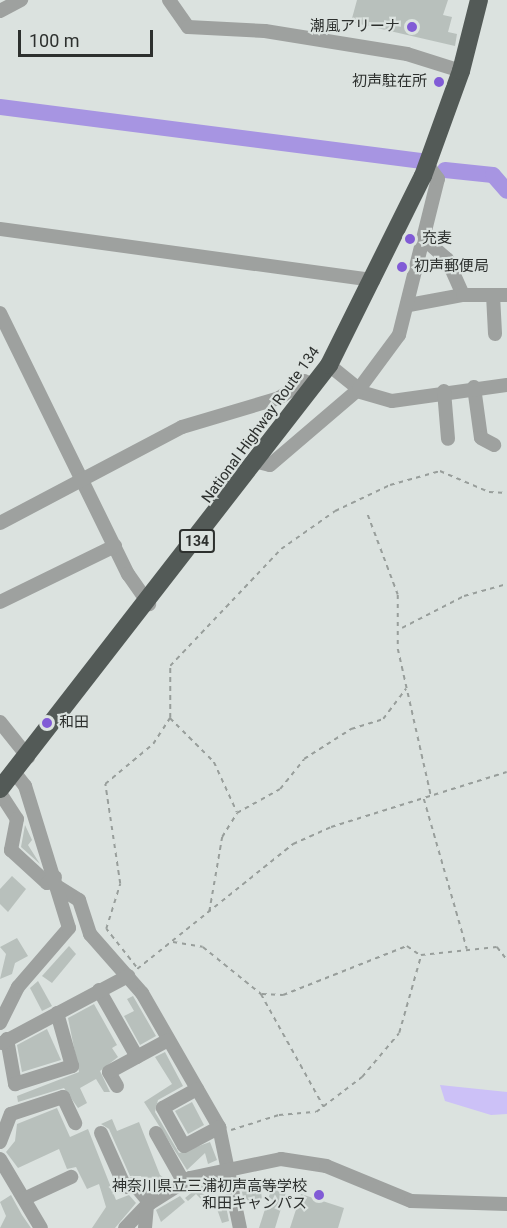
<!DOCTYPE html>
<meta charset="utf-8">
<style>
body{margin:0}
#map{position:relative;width:507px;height:1228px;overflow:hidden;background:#dbe2df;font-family:Roboto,"Noto Sans JP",sans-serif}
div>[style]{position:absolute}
.green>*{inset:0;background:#ccc1f7}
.river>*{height:16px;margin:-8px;padding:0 8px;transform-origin:8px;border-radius:8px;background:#a795e2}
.building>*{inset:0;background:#b8c0bc}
.path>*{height:1.5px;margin-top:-0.75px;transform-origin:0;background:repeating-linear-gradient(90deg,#989e9b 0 4.5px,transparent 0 9px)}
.minor>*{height:14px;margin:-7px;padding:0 7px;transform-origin:7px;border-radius:7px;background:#9ea19f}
.highway>*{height:18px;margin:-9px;padding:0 9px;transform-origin:9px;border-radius:9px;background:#535a57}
.dots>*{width:16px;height:16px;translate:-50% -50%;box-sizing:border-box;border:3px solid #dbe2df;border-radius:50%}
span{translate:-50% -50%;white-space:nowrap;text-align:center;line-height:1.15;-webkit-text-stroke:4.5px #dbe2df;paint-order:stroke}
.shield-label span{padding:2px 4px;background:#dbe2df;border:2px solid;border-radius:4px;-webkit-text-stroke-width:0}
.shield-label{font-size:14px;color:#2d302e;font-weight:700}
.poi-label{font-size:15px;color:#2d302e}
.right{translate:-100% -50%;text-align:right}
.left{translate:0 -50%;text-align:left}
.street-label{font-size:15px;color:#2d302e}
.scale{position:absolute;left:18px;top:30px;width:135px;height:27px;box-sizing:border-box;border:3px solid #2d302e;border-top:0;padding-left:8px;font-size:18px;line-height:21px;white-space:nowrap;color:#2d302e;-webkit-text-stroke:4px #dbe2df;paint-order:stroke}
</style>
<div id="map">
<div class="green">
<div style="clip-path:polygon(440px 1085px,507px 1092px,507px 1114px,491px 1115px,445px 1101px)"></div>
</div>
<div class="river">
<div style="left:0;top:107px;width:424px;rotate:7.3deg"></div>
<div style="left:445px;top:170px;width:48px;rotate:5.9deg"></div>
<div style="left:493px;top:175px;width:21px;rotate:49deg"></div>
</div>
<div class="building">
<div style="clip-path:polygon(357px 0,448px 0,443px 15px,452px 17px,448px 32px,457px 34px,455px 46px,351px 22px)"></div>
<div style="clip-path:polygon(25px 825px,32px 840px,28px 845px,40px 864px,21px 847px)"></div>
<div style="clip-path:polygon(12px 876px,26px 889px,8px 912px,0 904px,0 889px)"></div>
<div style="clip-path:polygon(17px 938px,28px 956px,15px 963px,12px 974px,0 979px,6px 954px,0 947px)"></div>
<div style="clip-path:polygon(69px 946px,76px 954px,52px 983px,42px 976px)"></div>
<div style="clip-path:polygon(38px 981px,52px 1006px,42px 1011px,30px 988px)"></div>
<div style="clip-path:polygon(133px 996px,156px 1036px,140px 1045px,124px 1016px,134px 1011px,127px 999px)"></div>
<div style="clip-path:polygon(94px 1004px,117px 1045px,112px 1048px,118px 1057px,100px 1071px,110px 1092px,104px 1092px,96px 1079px,80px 1088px,87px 1103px,78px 1108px,64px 1088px,18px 1102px,17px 1096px,79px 1072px,68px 1018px)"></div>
<div style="clip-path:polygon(47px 1029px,61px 1060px,22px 1072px,17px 1045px)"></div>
<div style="clip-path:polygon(165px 1052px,183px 1086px,158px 1100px,155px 1112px,179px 1153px,210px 1142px,217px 1160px,208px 1164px,205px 1153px,187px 1170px,144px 1102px,172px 1084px,155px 1057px)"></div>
<div style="clip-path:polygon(192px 1102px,204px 1125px,188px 1134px,175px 1111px)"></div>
<div style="clip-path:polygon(57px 1108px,70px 1137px,88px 1129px,116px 1200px,129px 1195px,136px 1203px,115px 1228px,92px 1228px,106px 1207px,99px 1184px,87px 1189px,76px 1167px,67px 1169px,59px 1149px,18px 1168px,6px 1152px,15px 1141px,17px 1124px)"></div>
<div style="clip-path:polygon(112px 1119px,117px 1131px,139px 1122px,160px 1175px,168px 1181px,152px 1191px,141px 1176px,130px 1176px,109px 1129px,101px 1124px)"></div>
<div style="clip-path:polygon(273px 1184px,287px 1189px,275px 1228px,259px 1228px)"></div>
<div style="clip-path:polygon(201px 1185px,208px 1191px,201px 1199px,196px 1194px,188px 1201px,185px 1198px)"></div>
<div style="clip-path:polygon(260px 1185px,262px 1199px,244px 1202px,241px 1187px)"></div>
<div style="clip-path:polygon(301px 1194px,344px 1208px,338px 1228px,290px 1228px)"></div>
<div style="clip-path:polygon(11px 1195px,22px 1215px,31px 1228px,0 1228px,6px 1216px,0 1202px)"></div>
<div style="clip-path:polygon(212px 1195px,224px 1196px,229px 1221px,222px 1223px)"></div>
<div style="clip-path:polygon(180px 1196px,185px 1202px,161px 1222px,156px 1210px)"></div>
</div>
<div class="path">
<div style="left:368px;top:515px;width:85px;rotate:69.4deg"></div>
<div style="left:398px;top:595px;width:54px;rotate:90deg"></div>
<div style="left:398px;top:649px;width:150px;rotate:77.3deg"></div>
<div style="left:402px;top:628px;width:70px;rotate:-27.3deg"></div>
<div style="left:464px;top:596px;width:45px;rotate:-15.6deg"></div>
<div style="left:170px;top:718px;width:62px;rotate:45deg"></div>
<div style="left:214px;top:762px;width:55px;rotate:65.3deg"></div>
<div style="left:424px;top:799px;width:156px;rotate:74deg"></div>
<div style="left:209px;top:912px;width:76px;rotate:-80.2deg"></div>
<div style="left:222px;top:837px;width:28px;rotate:-58deg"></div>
<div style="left:237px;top:813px;width:49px;rotate:-29.2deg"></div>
<div style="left:280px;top:789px;width:38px;rotate:-51deg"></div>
<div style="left:304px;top:759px;width:56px;rotate:-32.6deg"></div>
<div style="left:351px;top:729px;width:34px;rotate:-17deg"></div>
<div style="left:383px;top:719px;width:38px;rotate:-53deg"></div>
<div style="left:173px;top:942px;width:30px;rotate:9deg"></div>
<div style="left:203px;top:947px;width:75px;rotate:39deg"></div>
<div style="left:261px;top:994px;width:129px;rotate:60.9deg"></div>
<div style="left:136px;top:967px;width:48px;rotate:-128.3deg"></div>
<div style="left:106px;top:929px;width:47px;rotate:-72.7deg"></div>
<div style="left:120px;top:884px;width:101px;rotate:-98.5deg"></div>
<div style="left:105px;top:784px;width:62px;rotate:-39.8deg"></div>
<div style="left:153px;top:744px;width:31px;rotate:-57deg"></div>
<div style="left:170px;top:718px;width:52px;rotate:-90deg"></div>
<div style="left:170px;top:666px;width:161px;rotate:-46.5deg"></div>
<div style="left:281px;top:549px;width:66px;rotate:-35.1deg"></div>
<div style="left:335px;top:511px;width:61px;rotate:-25.3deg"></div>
<div style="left:390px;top:485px;width:52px;rotate:-15.6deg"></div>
<div style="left:440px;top:471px;width:53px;rotate:23.2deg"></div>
<div style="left:489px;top:492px;width:18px;rotate:3deg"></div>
<div style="left:137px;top:969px;width:200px;rotate:-38.7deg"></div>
<div style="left:293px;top:844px;width:42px;rotate:-24.1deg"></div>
<div style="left:331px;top:827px;width:184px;rotate:-17.4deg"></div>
<div style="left:262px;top:994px;width:21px;rotate:3deg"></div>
<div style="left:283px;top:995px;width:133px;rotate:-21.6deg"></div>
<div style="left:407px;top:946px;width:16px;rotate:35deg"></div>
<div style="left:231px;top:1130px;width:50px;rotate:-17.4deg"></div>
<div style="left:279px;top:1115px;width:37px;rotate:-5deg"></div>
<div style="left:316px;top:1112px;width:58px;rotate:-37.3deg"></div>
<div style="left:362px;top:1077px;width:57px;rotate:-49.9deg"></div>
<div style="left:399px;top:1033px;width:81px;rotate:-74.2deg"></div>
<div style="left:421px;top:955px;width:76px;rotate:-6deg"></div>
<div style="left:497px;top:947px;width:16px;rotate:52deg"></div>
</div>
<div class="minor">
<div style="left:169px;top:0;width:33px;rotate:55deg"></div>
<div style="left:188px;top:27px;width:77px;rotate:3deg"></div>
<div style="left:265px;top:31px;width:144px;rotate:9.2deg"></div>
<div style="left:407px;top:54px;width:57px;rotate:17.5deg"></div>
<div style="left:0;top:11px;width:24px;rotate:-28deg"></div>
<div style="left:0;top:229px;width:377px;rotate:7.8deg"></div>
<div style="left:425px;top:240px;width:29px;rotate:41deg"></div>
<div style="left:447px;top:259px;width:39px;rotate:66deg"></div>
<div style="left:493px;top:295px;width:39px;rotate:87deg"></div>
<div style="left:409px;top:305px;width:55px;rotate:-10.5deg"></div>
<div style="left:463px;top:295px;width:44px"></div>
<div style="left:0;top:313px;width:291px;rotate:63.9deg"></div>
<div style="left:128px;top:574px;width:37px;rotate:55deg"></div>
<div style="left:329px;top:365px;width:38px;rotate:39deg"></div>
<div style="left:474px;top:387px;width:51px;rotate:82.2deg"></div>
<div style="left:481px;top:438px;width:15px;rotate:28deg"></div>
<div style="left:357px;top:391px;width:36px;rotate:16deg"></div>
<div style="left:392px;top:401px;width:116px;rotate:-7.9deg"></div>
<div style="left:444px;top:391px;width:48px;rotate:85.2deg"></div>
<div style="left:258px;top:462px;width:12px;rotate:14deg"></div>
<div style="left:270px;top:465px;width:117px;rotate:-40.5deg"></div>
<div style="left:359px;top:389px;width:67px;rotate:-53.5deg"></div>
<div style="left:399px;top:335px;width:161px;rotate:-76deg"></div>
<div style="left:438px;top:179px;width:17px;rotate:-126deg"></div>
<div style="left:0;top:523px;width:206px;rotate:-27.8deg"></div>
<div style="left:182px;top:427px;width:101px;rotate:-16.6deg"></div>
<div style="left:279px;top:398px;width:30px;rotate:-34deg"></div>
<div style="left:304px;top:381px;width:12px;rotate:24deg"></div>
<div style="left:0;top:602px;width:128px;rotate:-26deg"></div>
<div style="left:0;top:722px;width:45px;rotate:51.3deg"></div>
<div style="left:0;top:793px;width:31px;rotate:57deg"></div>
<div style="left:17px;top:819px;width:32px;rotate:101deg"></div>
<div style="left:11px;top:850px;width:49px;rotate:42.5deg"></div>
<div style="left:47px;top:883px;width:10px;rotate:-37deg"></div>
<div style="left:58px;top:887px;width:25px;rotate:32deg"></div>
<div style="left:79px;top:900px;width:36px;rotate:72deg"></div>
<div style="left:90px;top:934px;width:79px;rotate:48.6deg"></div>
<div style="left:142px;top:993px;width:155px;rotate:60.1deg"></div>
<div style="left:219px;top:1127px;width:103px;rotate:78.3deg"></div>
<div style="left:99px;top:990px;width:77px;rotate:60.4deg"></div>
<div style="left:0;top:1023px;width:40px;rotate:-63.4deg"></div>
<div style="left:18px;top:987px;width:78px;rotate:-49.2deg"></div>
<div style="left:69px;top:928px;width:149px;rotate:-107.2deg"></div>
<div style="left:25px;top:786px;width:16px;rotate:-128deg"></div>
<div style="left:7px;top:1039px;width:46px;rotate:79.9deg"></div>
<div style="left:15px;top:1084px;width:60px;rotate:-17.5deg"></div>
<div style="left:72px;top:1066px;width:55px;rotate:-105.8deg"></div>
<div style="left:2px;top:1043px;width:143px;rotate:-28deg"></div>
<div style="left:117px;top:1086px;width:16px;rotate:-120deg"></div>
<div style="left:109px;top:1072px;width:67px;rotate:-28.5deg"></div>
<div style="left:197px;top:1089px;width:39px;rotate:151deg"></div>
<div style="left:163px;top:1108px;width:43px;rotate:61.1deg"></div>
<div style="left:184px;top:1146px;width:40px;rotate:-28deg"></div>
<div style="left:101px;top:1133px;width:59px;rotate:66deg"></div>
<div style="left:125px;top:1187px;width:9px;rotate:-18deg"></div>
<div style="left:134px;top:1184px;width:25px;rotate:50deg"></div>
<div style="left:156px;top:1133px;width:55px;rotate:60.6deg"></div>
<div style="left:0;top:1142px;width:30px;rotate:-69deg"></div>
<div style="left:11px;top:1114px;width:55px;rotate:-18.1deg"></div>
<div style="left:63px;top:1097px;width:29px;rotate:65deg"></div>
<div style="left:0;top:1159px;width:80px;rotate:59.3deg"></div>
<div style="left:26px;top:1198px;width:50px;rotate:-25deg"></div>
<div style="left:125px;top:1228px;width:32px;rotate:-46deg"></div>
<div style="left:147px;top:1205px;width:51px;rotate:-32.1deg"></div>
<div style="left:190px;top:1178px;width:93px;rotate:-11.8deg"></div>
<div style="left:281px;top:1159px;width:46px;rotate:8.8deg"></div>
<div style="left:326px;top:1166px;width:92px;rotate:22.4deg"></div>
<div style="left:411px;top:1201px;width:96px;rotate:1.8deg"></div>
<div style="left:145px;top:1228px;width:23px;rotate:-85deg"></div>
</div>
<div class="highway">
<div style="left:0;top:789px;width:537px;rotate:-52.19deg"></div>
<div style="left:329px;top:365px;width:211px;rotate:-63.6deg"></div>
<div style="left:423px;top:176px;width:112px;rotate:-70.1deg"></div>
<div style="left:461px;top:71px;width:73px;rotate:-75.8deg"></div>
</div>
<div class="dots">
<div style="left:412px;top:27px;background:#815bd6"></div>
<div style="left:439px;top:82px;background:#815bd6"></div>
<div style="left:410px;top:239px;background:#815bd6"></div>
<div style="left:402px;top:267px;background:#815bd6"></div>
<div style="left:47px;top:723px;background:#815bd6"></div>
<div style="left:319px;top:1195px;background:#815bd6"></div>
</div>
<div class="shield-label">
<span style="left:197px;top:541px">134</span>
</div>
<div class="poi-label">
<span class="right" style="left:400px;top:27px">潮風アリーナ</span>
<span class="right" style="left:427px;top:82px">初声駐在所</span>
<span class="left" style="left:422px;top:239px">充麦</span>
<span class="left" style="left:414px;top:267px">初声郵便局</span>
<span class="left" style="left:59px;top:723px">和田</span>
<span class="right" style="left:307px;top:1195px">神奈川県立三浦初声高等学校<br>和田キャンパス</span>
</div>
<div class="street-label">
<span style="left:261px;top:425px;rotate:-54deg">National Highway Route 134</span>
</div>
<div class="scale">100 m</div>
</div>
